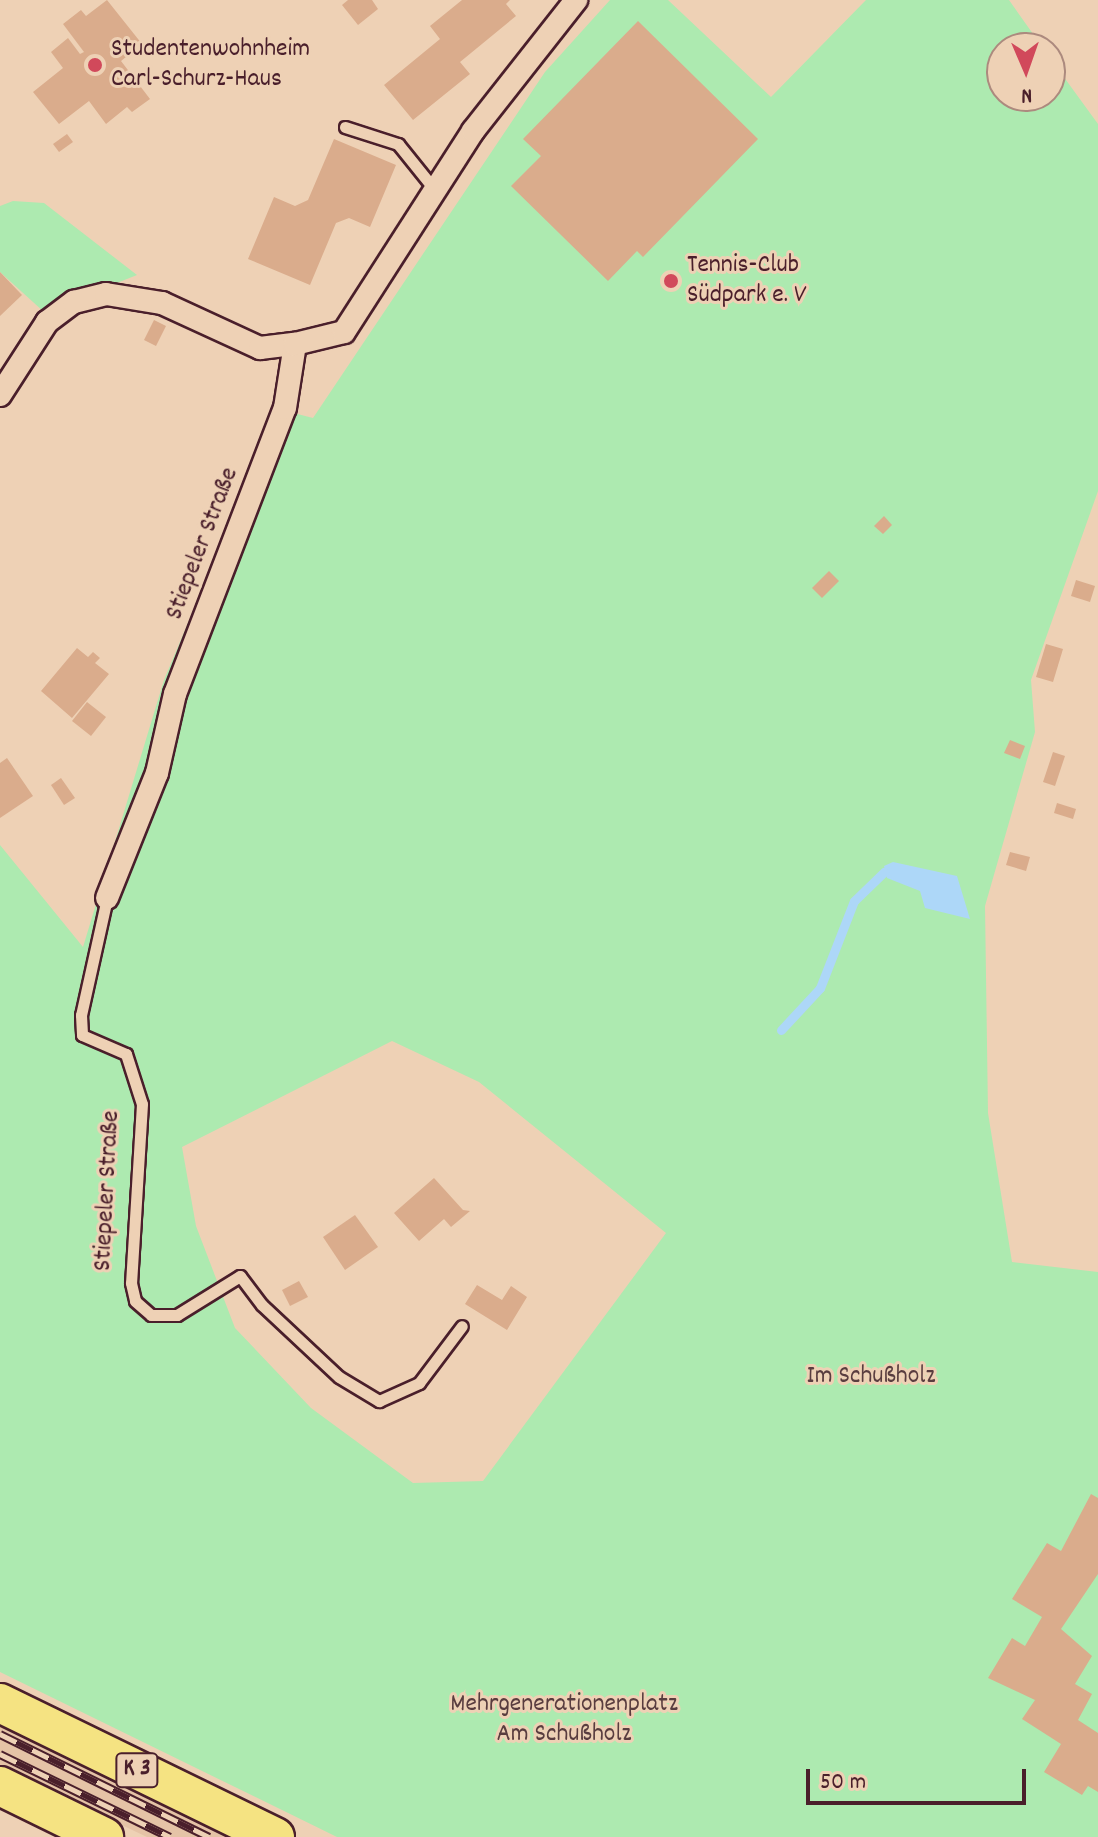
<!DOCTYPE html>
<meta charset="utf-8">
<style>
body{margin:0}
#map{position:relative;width:1098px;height:1837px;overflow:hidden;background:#eed1b5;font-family:Dekko,sans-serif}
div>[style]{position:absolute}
.built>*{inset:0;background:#e5c3a6}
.green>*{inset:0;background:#adeab0}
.water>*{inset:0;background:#add7f8}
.stream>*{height:9px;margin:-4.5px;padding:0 4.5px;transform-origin:4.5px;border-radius:4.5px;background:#add7f8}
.building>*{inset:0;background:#daac8c}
.roads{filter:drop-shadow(2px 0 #4a1f2b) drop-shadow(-2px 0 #4a1f2b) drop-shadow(0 2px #4a1f2b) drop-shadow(0 -2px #4a1f2b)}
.service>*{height:11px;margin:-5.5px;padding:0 5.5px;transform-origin:5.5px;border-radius:5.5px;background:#eed1b5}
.minor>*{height:22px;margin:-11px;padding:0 11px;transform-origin:11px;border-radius:11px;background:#eed1b5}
.trunk>*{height:38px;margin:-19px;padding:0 19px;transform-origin:19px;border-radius:19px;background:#f5e382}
.rail>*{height:9px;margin-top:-4.5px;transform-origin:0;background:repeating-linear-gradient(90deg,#eed1b5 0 18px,#4a1f2b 0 36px);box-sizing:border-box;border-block:2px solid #4a1f2b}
.dots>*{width:22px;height:22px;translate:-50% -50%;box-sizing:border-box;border:4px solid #eed1b5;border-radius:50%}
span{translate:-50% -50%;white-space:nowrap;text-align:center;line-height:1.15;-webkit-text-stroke:6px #eed1b5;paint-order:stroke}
.shield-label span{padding:2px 6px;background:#eed1b5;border:2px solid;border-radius:6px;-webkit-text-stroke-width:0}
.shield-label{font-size:24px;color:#4a1f2b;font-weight:700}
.poi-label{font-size:26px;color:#4a1f2b}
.left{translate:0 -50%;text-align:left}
.street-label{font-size:26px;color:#4a1f2b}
.park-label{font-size:26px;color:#593d3f}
.north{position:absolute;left:986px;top:32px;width:80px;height:80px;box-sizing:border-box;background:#eed1b5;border:2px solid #ac8a7e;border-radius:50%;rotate:178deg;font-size:22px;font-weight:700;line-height:32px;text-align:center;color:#4a1f2b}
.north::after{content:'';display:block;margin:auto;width:28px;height:36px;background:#d1495b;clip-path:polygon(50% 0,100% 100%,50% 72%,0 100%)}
.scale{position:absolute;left:806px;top:1769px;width:220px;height:36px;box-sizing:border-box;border:4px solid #4a1f2b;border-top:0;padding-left:10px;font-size:24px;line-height:28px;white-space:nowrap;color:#4a1f2b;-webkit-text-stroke:6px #eed1b5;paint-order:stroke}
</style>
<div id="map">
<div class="built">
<div style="clip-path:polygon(0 1723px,234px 1837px,147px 1837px,71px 1801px,0 1765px)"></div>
</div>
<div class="green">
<div style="clip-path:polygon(evenodd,610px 0,668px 0,771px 97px,866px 0,1009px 0,1043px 48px,1002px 48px,1002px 96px,1050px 96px,1050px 58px,1098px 124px,1098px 491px,1031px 680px,1035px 732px,985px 906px,988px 1113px,1012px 1262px,1098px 1272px,1098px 1837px,337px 1837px,0 1672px,0 845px,83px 947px,164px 680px,278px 409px,313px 418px,545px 72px,610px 0,392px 1041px,479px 1082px,666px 1233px,483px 1481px,413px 1483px,311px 1408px,235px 1328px,196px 1226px,182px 1147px,392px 1041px)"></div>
<div style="clip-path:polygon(13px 201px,44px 203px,137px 275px,44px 312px,0 272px,0 206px)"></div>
</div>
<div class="water">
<div style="clip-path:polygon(893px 862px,957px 876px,970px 919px,925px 908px,920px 891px,887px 878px,884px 866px)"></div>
</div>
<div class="stream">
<div style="left:781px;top:1030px;width:57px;rotate:-47.1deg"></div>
<div style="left:820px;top:988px;width:93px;rotate:-68.7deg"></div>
<div style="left:854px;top:901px;width:42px;rotate:-44deg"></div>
</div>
<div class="building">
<div style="clip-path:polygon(107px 0,142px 44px,121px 61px,150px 99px,132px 112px,127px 107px,106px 124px,89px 101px,59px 124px,33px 92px,63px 68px,51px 52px,68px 38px,80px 54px,84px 52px,63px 24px,81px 10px,86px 16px)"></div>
<div style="clip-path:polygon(348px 0,372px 0,378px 9px,358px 25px,342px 5px)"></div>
<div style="clip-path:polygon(462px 0,510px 0,506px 4px,516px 16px,460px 62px,470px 74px,413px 120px,384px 85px,440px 39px,430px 26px)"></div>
<div style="clip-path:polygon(638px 21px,758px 139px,643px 257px,637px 251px,608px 281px,511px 186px,541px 156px,523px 139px)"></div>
<div style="clip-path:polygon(67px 134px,73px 142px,59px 152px,53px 144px)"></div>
<div style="clip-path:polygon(334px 139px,396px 165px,370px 227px,349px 218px,336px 223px,310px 285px,248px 259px,274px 197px,295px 206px,308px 200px)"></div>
<div style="clip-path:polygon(0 272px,22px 295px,0 316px)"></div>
<div style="clip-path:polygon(154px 320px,166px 326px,156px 346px,144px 340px)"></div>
<div style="clip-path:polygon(884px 516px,892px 525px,883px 534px,874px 526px)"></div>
<div style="clip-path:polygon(829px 571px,839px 581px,822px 598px,812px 588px)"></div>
<div style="clip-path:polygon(1076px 580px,1095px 586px,1090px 602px,1071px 596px)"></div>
<div style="clip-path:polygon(1046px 644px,1063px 649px,1053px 682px,1036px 677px)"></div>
<div style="clip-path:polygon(77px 648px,88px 657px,93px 652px,100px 658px,95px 663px,109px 674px,72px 718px,41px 691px)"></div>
<div style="clip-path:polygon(87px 702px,106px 717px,91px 736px,72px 721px)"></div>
<div style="clip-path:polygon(1010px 740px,1025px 746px,1020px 759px,1004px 753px)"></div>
<div style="clip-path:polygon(1053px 752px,1065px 756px,1055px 786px,1043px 782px)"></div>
<div style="clip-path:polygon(7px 758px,33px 796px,0 818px,0 763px)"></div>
<div style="clip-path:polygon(61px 778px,75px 798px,64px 805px,51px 785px)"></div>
<div style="clip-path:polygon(1057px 803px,1076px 809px,1073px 819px,1054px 813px)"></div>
<div style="clip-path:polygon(1010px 852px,1030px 857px,1026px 871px,1006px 865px)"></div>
<div style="clip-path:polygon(434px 1178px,463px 1210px,470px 1211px,451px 1227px,444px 1219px,419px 1241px,394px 1213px)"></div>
<div style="clip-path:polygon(355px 1215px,378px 1247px,345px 1270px,323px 1237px)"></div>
<div style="clip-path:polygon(299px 1281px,308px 1297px,290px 1306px,282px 1290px)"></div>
<div style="clip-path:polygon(477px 1285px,502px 1300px,511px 1286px,527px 1297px,507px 1330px,465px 1304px)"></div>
<div style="clip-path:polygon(1091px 1494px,1098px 1498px,1098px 1574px,1061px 1629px,1092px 1656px,1075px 1684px,1092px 1694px,1078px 1720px,1098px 1733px,1098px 1792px,1088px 1786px,1082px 1795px,1044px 1772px,1061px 1744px,1022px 1719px,1035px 1700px,988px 1678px,1012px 1638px,1025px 1646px,1042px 1617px,1012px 1599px,1047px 1543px,1061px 1551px)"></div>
</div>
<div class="roads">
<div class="service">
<div style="left:345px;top:127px;width:56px;rotate:17.8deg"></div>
<div style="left:398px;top:144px;width:59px;rotate:51.2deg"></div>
<div style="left:107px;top:898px;width:120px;rotate:102.5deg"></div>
<div style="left:81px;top:1015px;width:20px;rotate:87deg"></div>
<div style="left:82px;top:1035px;width:48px;rotate:23.4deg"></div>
<div style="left:126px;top:1054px;width:52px;rotate:72.3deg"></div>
<div style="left:142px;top:1104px;width:179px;rotate:93.5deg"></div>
<div style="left:131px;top:1283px;width:18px;rotate:77deg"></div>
<div style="left:135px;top:1301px;width:21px;rotate:41deg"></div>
<div style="left:151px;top:1315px;width:26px"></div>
<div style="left:177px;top:1315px;width:74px;rotate:-31.8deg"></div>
<div style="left:240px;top:1276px;width:36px;rotate:53deg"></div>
<div style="left:262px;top:1305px;width:105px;rotate:43.1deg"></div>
<div style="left:339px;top:1377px;width:47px;rotate:31deg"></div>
<div style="left:379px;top:1401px;width:44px;rotate:-24.2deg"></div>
<div style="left:419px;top:1383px;width:71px;rotate:-53deg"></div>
</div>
<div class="minor">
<div style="left:0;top:395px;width:87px;rotate:-57.2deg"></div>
<div style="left:47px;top:322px;width:34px;rotate:-37deg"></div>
<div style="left:74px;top:302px;width:33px;rotate:-14deg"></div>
<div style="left:106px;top:294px;width:57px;rotate:9.1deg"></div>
<div style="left:162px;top:303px;width:108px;rotate:24.7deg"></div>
<div style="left:260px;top:348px;width:35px;rotate:-7deg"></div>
<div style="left:107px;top:898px;width:135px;rotate:-68.2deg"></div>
<div style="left:157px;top:773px;width:81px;rotate:-77.2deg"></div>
<div style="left:175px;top:694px;width:306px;rotate:-69deg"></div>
<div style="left:285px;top:408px;width:65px;rotate:-81.1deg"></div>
<div style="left:295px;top:344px;width:50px;rotate:-13.8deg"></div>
<div style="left:344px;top:332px;width:239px;rotate:-57.3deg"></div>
<div style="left:473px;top:131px;width:167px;rotate:-51.8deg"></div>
</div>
<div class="trunk">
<div style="left:0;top:1703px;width:306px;rotate:26deg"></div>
<div style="left:0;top:1786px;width:116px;rotate:26.1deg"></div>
</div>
</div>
<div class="rail">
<div style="left:0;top:1734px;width:233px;rotate:26.2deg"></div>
<div style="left:0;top:1754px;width:189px;rotate:26deg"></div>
</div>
<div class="dots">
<div style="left:95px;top:65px;background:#d1495b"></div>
<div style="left:671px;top:281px;background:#d1495b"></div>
</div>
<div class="shield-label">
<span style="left:137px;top:1770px">K 3</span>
</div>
<div class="poi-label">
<span class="left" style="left:111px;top:65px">Studentenwohnheim<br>Carl-Schurz-Haus</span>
<span class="left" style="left:687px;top:281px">Tennis-Club<br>Südpark e. V</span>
</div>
<div class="street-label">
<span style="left:203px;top:544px;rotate:-69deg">Stiepeler Straße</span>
<span style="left:108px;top:1191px;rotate:-87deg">Stiepeler Straße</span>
</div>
<div class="park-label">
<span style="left:871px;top:1377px">Im Schußholz</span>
<span style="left:564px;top:1720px">Mehrgenerationenplatz<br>Am Schußholz</span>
</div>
<div class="north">N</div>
<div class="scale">50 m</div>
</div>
